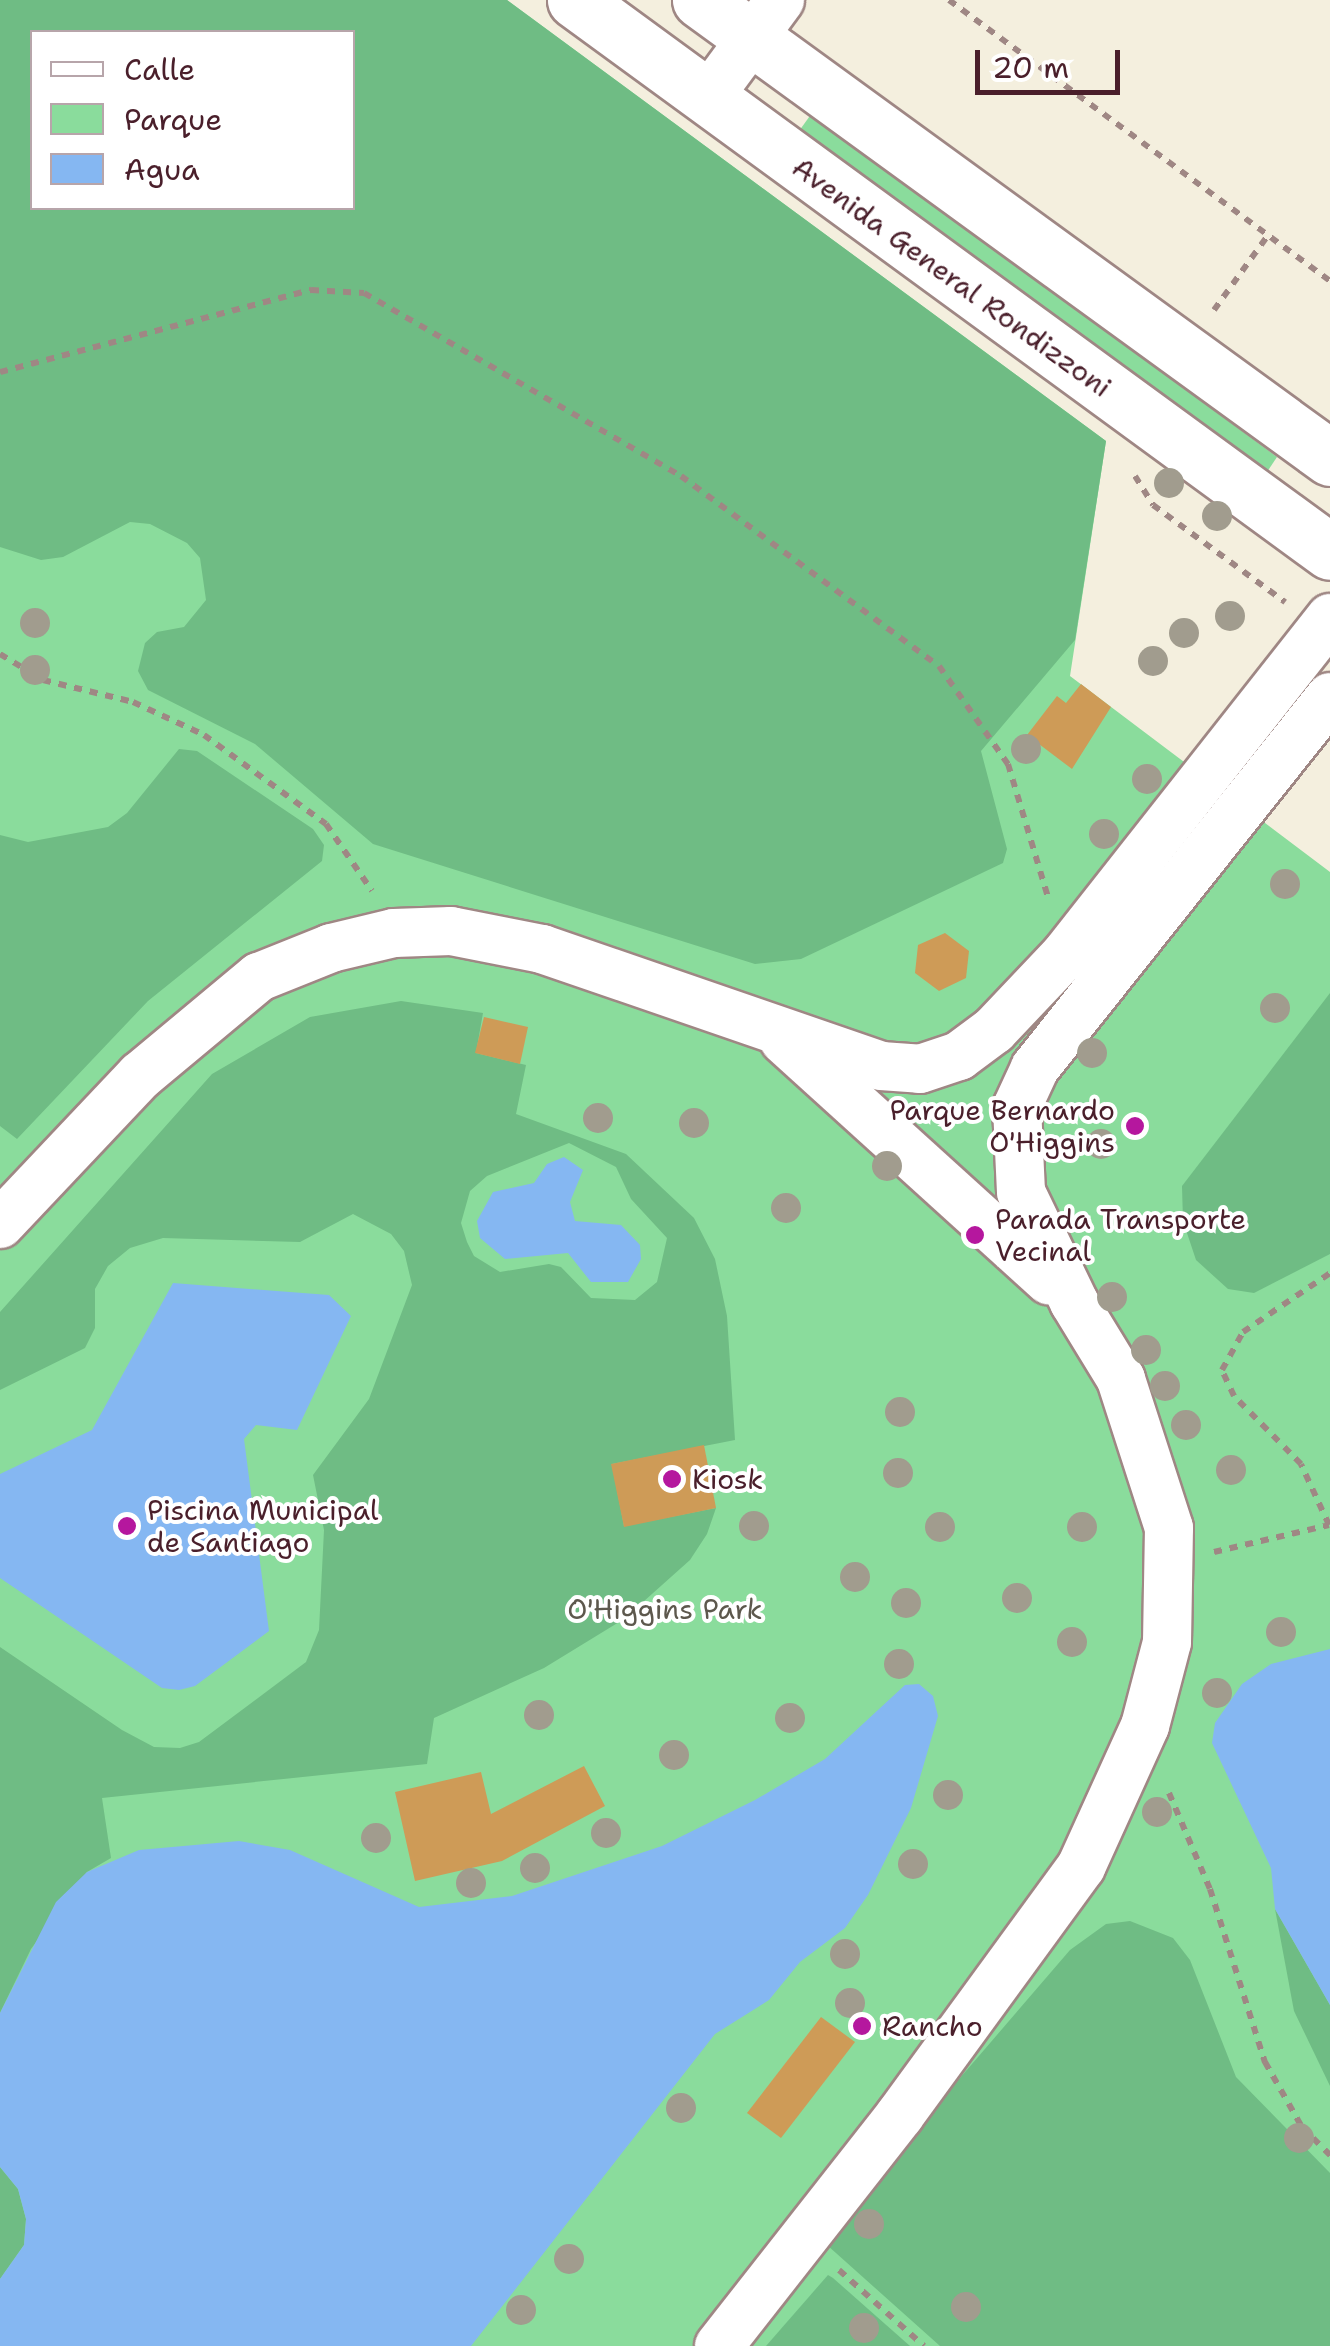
<!DOCTYPE html>
<style>
body{margin:0}
#map{position:relative;width:1330px;height:2346px;overflow:hidden;background:#f4efde;font-family:"Shantell Sans",sans-serif}
div>[style]{position:absolute}
.green>*{inset:0;background:#8adc9c}
.forest>*{inset:0;background:#6fbc84}
.water>*{inset:0;background:#85b7f2}
.building>*{inset:0;background:#ce9b57}
.path>*{height:6px;margin-top:-3px;transform-origin:0;background:repeating-linear-gradient(90deg,#9f8784 0 8px,transparent 0 16px)}
.roads{filter:drop-shadow(2px 0 #9f8784) drop-shadow(-2px 0 #9f8784) drop-shadow(0 2px #9f8784) drop-shadow(0 -2px #9f8784)}
.minor>*{height:48px;margin:-24px;padding:0 24px;transform-origin:24px;border-radius:24px;background:#fff}
.major>*{height:55px;margin:-27.5px;padding:0 27.5px;transform-origin:27.5px;border-radius:27.5px;background:#fff}
.trees>*{width:30px;height:30px;margin:-15px;border-radius:50%;background:#a19c8e}
.dots>*{width:28px;height:28px;translate:-50% -50%;box-sizing:border-box;border:5px solid #fff;border-radius:50%}
span{translate:-50% -50%;white-space:nowrap;text-align:center;line-height:1.15;-webkit-text-stroke:8px #fff;paint-order:stroke}
.street-label{font-size:28px;color:#4a1f2b}
.poi-label{font-size:28px;color:#4a1f2b}
.right{translate:-100% -50%;text-align:right}
.left{translate:0 -50%;text-align:left}
.park-label{font-size:28px;color:#5d584d}
.legend{position:absolute;left:30px;top:30px;width:325px;height:180px;box-sizing:border-box;background:#fff;border:2px solid #b7a5aa;margin:0;padding:12px 18px;list-style:none;font-size:30px;color:#4a1f2b}
.legend li{display:flex;align-items:center;gap:20px;height:50px}
.legend b{width:50px;border:2px solid #b7a5aa}
.scale{position:absolute;left:975px;top:50px;width:145px;height:45px;box-sizing:border-box;border:5px solid #4a1f2b;border-top:0;padding-left:12px;font-size:30px;line-height:35px;white-space:nowrap;color:#4a1f2b;-webkit-text-stroke:8px #fff;paint-order:stroke}
</style>
<div id="map">
<div class="green">
<div style="clip-path:polygon(evenodd,0 0,507px 0,1106px 441px,1070px 676px,1330px 872px,1330px 2346px,0 2346px,0 0,32px 32px,352px 32px,352px 208px,32px 208px,32px 32px)"></div>
<div style="clip-path:polygon(812px 113px,1277px 457px,1261px 481px,794px 138px)"></div>
</div>
<div class="forest">
<div style="clip-path:polygon(evenodd,0 0,507px 0,1106px 441px,1075px 640px,981px 751px,1007px 849px,1003px 863px,801px 959px,755px 964px,373px 844px,255px 744px,148px 690px,138px 671px,145px 643px,157px 632px,184px 627px,206px 600px,200px 558px,187px 543px,150px 524px,130px 522px,63px 557px,41px 560px,0 547px,0 0,32px 32px,352px 32px,352px 208px,32px 208px,32px 32px)"></div>
<div style="clip-path:polygon(179px 749px,197px 751px,313px 829px,324px 845px,322px 861px,148px 1001px,17px 1139px,0 1126px,0 835px,28px 842px,108px 827px,127px 813px)"></div>
<div style="clip-path:polygon(1330px 993px,1330px 1254px,1254px 1293px,1228px 1289px,1196px 1260px,1183px 1221px,1182px 1186px)"></div>
<div style="clip-path:polygon(evenodd,401px 1001px,483px 1013px,476px 1053px,526px 1065px,516px 1114px,626px 1154px,694px 1218px,715px 1259px,727px 1316px,735px 1440px,612px 1464px,624px 1526px,716px 1508px,707px 1534px,690px 1560px,624px 1619px,544px 1668px,434px 1718px,427px 1764px,102px 1798px,111px 1858px,87px 1872px,31px 1949px,0 2013px,0 1647px,122px 1730px,154px 1747px,180px 1748px,199px 1742px,306px 1662px,319px 1630px,324px 1530px,313px 1475px,369px 1399px,412px 1285px,404px 1251px,391px 1234px,353px 1214px,300px 1242px,163px 1238px,130px 1248px,108px 1266px,95px 1289px,95px 1328px,85px 1348px,0 1390px,0 1312px,212px 1074px,310px 1017px,401px 1001px,569px 1143px,616px 1167px,631px 1199px,667px 1238px,657px 1282px,635px 1300px,591px 1298px,561px 1267px,549px 1264px,500px 1272px,474px 1256px,467px 1242px,461px 1223px,470px 1191px,487px 1176px,569px 1143px)"></div>
<div style="clip-path:polygon(1275px 1909px,1330px 2005px,1330px 2086px,1294px 2011px)"></div>
<div style="clip-path:polygon(1130px 1921px,1173px 1938px,1190px 1960px,1236px 2077px,1330px 2173px,1330px 2346px,940px 2346px,827px 2245px,825px 2235px,1070px 1950px,1106px 1924px)"></div>
<div style="clip-path:polygon(0 2167px,18px 2189px,26px 2219px,24px 2245px,0 2279px)"></div>
<div style="clip-path:polygon(828px 2275px,833px 2278px,910px 2346px,766px 2346px)"></div>
</div>
<div class="water">
<div style="clip-path:polygon(564px 1157px,583px 1170px,570px 1202px,575px 1221px,621px 1225px,640px 1245px,641px 1259px,628px 1282px,591px 1282px,568px 1253px,505px 1259px,480px 1238px,477px 1221px,493px 1192px,534px 1183px,547px 1164px)"></div>
<div style="clip-path:polygon(173px 1283px,329px 1295px,351px 1316px,297px 1430px,256px 1425px,244px 1439px,269px 1631px,195px 1686px,179px 1690px,162px 1688px,0 1578px,0 1474px,92px 1430px)"></div>
<div style="clip-path:polygon(1330px 1649px,1330px 2005px,1275px 1909px,1271px 1868px,1212px 1743px,1215px 1723px,1242px 1684px,1271px 1664px)"></div>
<div style="clip-path:polygon(919px 1684px,933px 1696px,938px 1716px,911px 1808px,868px 1895px,845px 1928px,800px 1962px,769px 2000px,715px 2034px,471px 2346px,0 2346px,0 2279px,24px 2245px,26px 2219px,18px 2189px,0 2167px,0 2013px,56px 1902px,87px 1872px,139px 1850px,239px 1841px,290px 1850px,419px 1907px,512px 1896px,662px 1846px,755px 1800px,825px 1759px,905px 1685px)"></div>
</div>
<div class="building">
<div style="clip-path:polygon(1081px 684px,1111px 707px,1072px 769px,1027px 735px,1057px 696px,1066px 703px)"></div>
<div style="clip-path:polygon(945px 933px,969px 951px,966px 978px,939px 991px,915px 973px,918px 945px)"></div>
<div style="clip-path:polygon(484px 1017px,528px 1027px,520px 1064px,475px 1053px)"></div>
<div style="clip-path:polygon(704px 1445px,716px 1508px,624px 1527px,611px 1464px)"></div>
<div style="clip-path:polygon(584px 1766px,605px 1806px,502px 1861px,415px 1881px,395px 1792px,481px 1772px,491px 1814px)"></div>
<div style="clip-path:polygon(821px 2017px,855px 2042px,781px 2138px,747px 2113px)"></div>
</div>
<div class="path">
<div style="left:949px;top:0;width:473px;rotate:36.4deg"></div>
<div style="left:1214px;top:310px;width:92px;rotate:-54.2deg"></div>
<div style="left:0;top:372px;width:322px;rotate:-14.8deg"></div>
<div style="left:311px;top:290px;width:53px;rotate:3.2deg"></div>
<div style="left:364px;top:293px;width:366px;rotate:30deg"></div>
<div style="left:681px;top:476px;width:320px;rotate:36.4deg"></div>
<div style="left:939px;top:666px;width:120px;rotate:54.9deg"></div>
<div style="left:1008px;top:764px;width:143px;rotate:73.3deg"></div>
<div style="left:1135px;top:476px;width:34px;rotate:58deg"></div>
<div style="left:1153px;top:505px;width:164px;rotate:36.3deg"></div>
<div style="left:0;top:654px;width:50px;rotate:31.2deg"></div>
<div style="left:43px;top:680px;width:93px;rotate:13.7deg"></div>
<div style="left:133px;top:702px;width:78px;rotate:24.9deg"></div>
<div style="left:204px;top:735px;width:151px;rotate:36.1deg"></div>
<div style="left:326px;top:824px;width:81px;rotate:55.5deg"></div>
<div style="left:1329px;top:1525px;width:67px;rotate:-114.7deg"></div>
<div style="left:1301px;top:1464px;width:95px;rotate:-134.6deg"></div>
<div style="left:1234px;top:1396px;width:29px;rotate:-115deg"></div>
<div style="left:1222px;top:1370px;width:43px;rotate:-61.1deg"></div>
<div style="left:1243px;top:1332px;width:105px;rotate:-34.1deg"></div>
<div style="left:1214px;top:1552px;width:118px;rotate:-13.2deg"></div>
<div style="left:1169px;top:1793px;width:104px;rotate:66.9deg"></div>
<div style="left:1210px;top:1889px;width:182px;rotate:72.4deg"></div>
<div style="left:1265px;top:2062px;width:75px;rotate:60.4deg"></div>
<div style="left:1302px;top:2127px;width:40px;rotate:45deg"></div>
<div style="left:839px;top:2270px;width:114px;rotate:41.8deg"></div>
</div>
<div class="roads">
<div class="minor">
<div style="left:707px;top:99px;width:123px;rotate:-53.6deg"></div>
<div style="left:784px;top:1040px;width:358px;rotate:42.2deg"></div>
<div style="left:0;top:1224px;width:204px;rotate:-46.6deg"></div>
<div style="left:140px;top:1076px;width:155px;rotate:-39.8deg"></div>
<div style="left:259px;top:977px;width:78px;rotate:-21.9deg"></div>
<div style="left:331px;top:948px;width:65px;rotate:-13.4deg"></div>
<div style="left:394px;top:933px;width:57px;rotate:-2deg"></div>
<div style="left:451px;top:931px;width:93px;rotate:11.2deg"></div>
<div style="left:542px;top:949px;width:359px;rotate:19deg"></div>
<div style="left:881px;top:1066px;width:39px;rotate:4deg"></div>
<div style="left:920px;top:1069px;width:41px;rotate:-18.4deg"></div>
<div style="left:959px;top:1056px;width:44px;rotate:-36.6deg"></div>
<div style="left:994px;top:1030px;width:103px;rotate:-46.6deg"></div>
<div style="left:1065px;top:955px;width:429px;rotate:-51.8deg"></div>
<div style="left:719px;top:2346px;width:293px;rotate:-51.9deg"></div>
<div style="left:900px;top:2115px;width:307px;rotate:-53.9deg"></div>
<div style="left:1081px;top:1867px;width:155px;rotate:-65.6deg"></div>
<div style="left:1145px;top:1726px;width:87px;rotate:-75.3deg"></div>
<div style="left:1167px;top:1642px;width:114px;rotate:-89deg"></div>
<div style="left:1169px;top:1528px;width:157px;rotate:-107.9deg"></div>
<div style="left:1121px;top:1379px;width:90px;rotate:-121.4deg"></div>
<div style="left:1074px;top:1302px;width:122px;rotate:-115.7deg"></div>
<div style="left:1021px;top:1192px;width:85px;rotate:-92.7deg"></div>
<div style="left:1017px;top:1107px;width:43px;rotate:-65.2deg"></div>
<div style="left:1035px;top:1068px;width:474px;rotate:-51.5deg"></div>
</div>
<div class="major">
<div style="left:575px;top:0;width:935px;rotate:36.17deg"></div>
<div style="left:700px;top:0;width:779px;rotate:36.02deg"></div>
</div>
</div>
<div class="trees">
<div style="left:1169px;top:483px"></div>
<div style="left:1217px;top:516px"></div>
<div style="left:1230px;top:616px"></div>
<div style="left:35px;top:623px"></div>
<div style="left:1184px;top:633px"></div>
<div style="left:1153px;top:661px"></div>
<div style="left:35px;top:670px"></div>
<div style="left:1026px;top:749px"></div>
<div style="left:1147px;top:779px"></div>
<div style="left:1104px;top:834px"></div>
<div style="left:1285px;top:884px"></div>
<div style="left:1275px;top:1008px"></div>
<div style="left:1092px;top:1053px"></div>
<div style="left:598px;top:1118px"></div>
<div style="left:694px;top:1123px"></div>
<div style="left:1101px;top:1144px"></div>
<div style="left:887px;top:1166px"></div>
<div style="left:786px;top:1208px"></div>
<div style="left:1112px;top:1297px"></div>
<div style="left:1146px;top:1350px"></div>
<div style="left:1165px;top:1386px"></div>
<div style="left:900px;top:1412px"></div>
<div style="left:1186px;top:1425px"></div>
<div style="left:1231px;top:1470px"></div>
<div style="left:898px;top:1473px"></div>
<div style="left:754px;top:1526px"></div>
<div style="left:940px;top:1527px"></div>
<div style="left:1082px;top:1527px"></div>
<div style="left:855px;top:1577px"></div>
<div style="left:1017px;top:1598px"></div>
<div style="left:906px;top:1603px"></div>
<div style="left:1281px;top:1632px"></div>
<div style="left:1072px;top:1642px"></div>
<div style="left:899px;top:1664px"></div>
<div style="left:1217px;top:1693px"></div>
<div style="left:539px;top:1715px"></div>
<div style="left:790px;top:1718px"></div>
<div style="left:674px;top:1755px"></div>
<div style="left:948px;top:1795px"></div>
<div style="left:1157px;top:1812px"></div>
<div style="left:606px;top:1833px"></div>
<div style="left:376px;top:1838px"></div>
<div style="left:913px;top:1864px"></div>
<div style="left:535px;top:1868px"></div>
<div style="left:471px;top:1883px"></div>
<div style="left:845px;top:1954px"></div>
<div style="left:850px;top:2003px"></div>
<div style="left:681px;top:2108px"></div>
<div style="left:1299px;top:2138px"></div>
<div style="left:869px;top:2224px"></div>
<div style="left:569px;top:2259px"></div>
<div style="left:966px;top:2307px"></div>
<div style="left:521px;top:2310px"></div>
<div style="left:864px;top:2328px"></div>
</div>
<div class="dots">
<div style="left:1135px;top:1126px;background:#b5179e"></div>
<div style="left:975px;top:1235px;background:#b5179e"></div>
<div style="left:672px;top:1479px;background:#b5179e"></div>
<div style="left:127px;top:1526px;background:#b5179e"></div>
<div style="left:862px;top:2026px;background:#b5179e"></div>
</div>
<div class="street-label">
<span style="left:952px;top:277px;rotate:36deg">Avenida General Rondizzoni</span>
</div>
<div class="poi-label">
<span class="right" style="left:1115px;top:1126px">Parque Bernardo<br>O'Higgins</span>
<span class="left" style="left:995px;top:1235px">Parada Transporte<br>Vecinal</span>
<span class="left" style="left:692px;top:1479px">Kiosk</span>
<span class="left" style="left:147px;top:1526px">Piscina Municipal<br>de Santiago</span>
<span class="left" style="left:882px;top:2026px">Rancho</span>
</div>
<div class="park-label">
<span style="left:665px;top:1609px">O'Higgins Park</span>
</div>
<ul class="legend">
<li><b style="height:12px;background:#fff"></b>Calle</li>
<li><b style="height:28px;background:#8adc9c"></b>Parque</li>
<li><b style="height:28px;background:#85b7f2"></b>Agua</li>
</ul>
<div class="scale">20 m</div>
</div>
